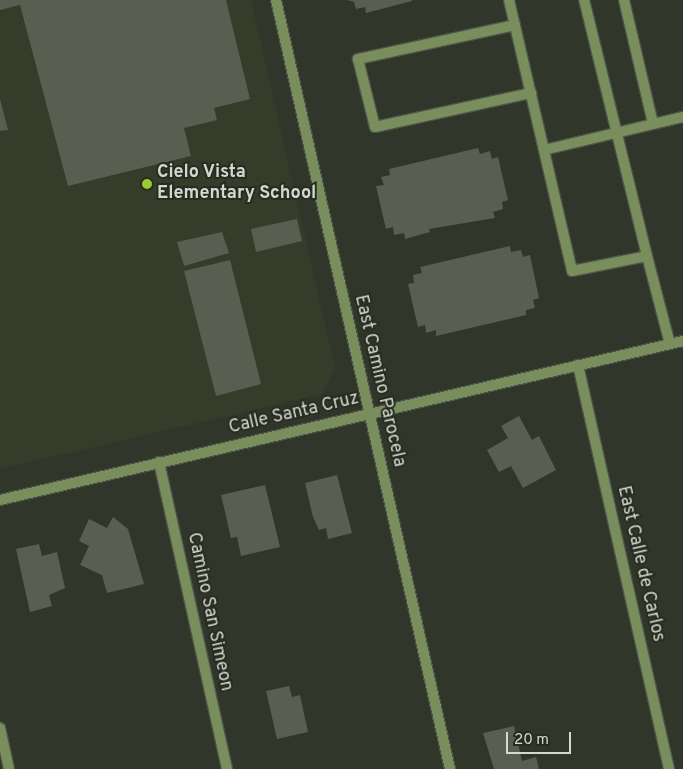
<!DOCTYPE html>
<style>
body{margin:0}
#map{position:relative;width:683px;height:769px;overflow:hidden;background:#31362a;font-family:Overpass,sans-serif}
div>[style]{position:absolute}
.built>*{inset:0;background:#353d2a}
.building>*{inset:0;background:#585e50}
.roads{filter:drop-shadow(1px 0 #4e5348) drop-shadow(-1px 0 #4e5348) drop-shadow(0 1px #4e5348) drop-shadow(0 -1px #4e5348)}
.service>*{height:10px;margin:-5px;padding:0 5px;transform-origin:5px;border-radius:5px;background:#7a8d5d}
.minor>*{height:10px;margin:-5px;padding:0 5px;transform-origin:5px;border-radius:5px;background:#7a8d5d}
.dots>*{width:14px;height:14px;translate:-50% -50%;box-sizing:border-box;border:2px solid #272c20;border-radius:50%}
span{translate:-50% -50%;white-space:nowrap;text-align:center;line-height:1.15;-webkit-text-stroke:4px #272c20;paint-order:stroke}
.poi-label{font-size:18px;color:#d4d8d0;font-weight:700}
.left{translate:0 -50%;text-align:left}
.street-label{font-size:18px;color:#d4d8d0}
.scale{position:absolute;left:506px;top:732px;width:65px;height:22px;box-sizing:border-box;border:2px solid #d4d8d0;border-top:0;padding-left:6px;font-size:15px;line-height:18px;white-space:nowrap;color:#d4d8d0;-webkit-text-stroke:4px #272c20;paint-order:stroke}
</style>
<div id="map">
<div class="built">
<div style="clip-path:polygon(0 0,251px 0,335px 368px,322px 394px,0 469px)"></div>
</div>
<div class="building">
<div style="clip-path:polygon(0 0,226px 0,250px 99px,214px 108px,217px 120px,184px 128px,191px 156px,68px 186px,20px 5px,0 10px)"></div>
<div style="clip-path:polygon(347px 0,412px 0,412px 1px,366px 13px,365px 7px,356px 9px,354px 2px)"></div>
<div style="clip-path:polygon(0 99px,8px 130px,0 131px)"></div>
<div style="clip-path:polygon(478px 148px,480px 154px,490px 151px,492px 159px,498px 157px,508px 200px,502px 202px,503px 209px,493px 212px,495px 218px,429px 229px,430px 232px,405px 239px,404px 233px,394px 235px,393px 227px,386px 229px,376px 186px,384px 185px,381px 177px,390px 175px,389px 169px)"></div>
<div style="clip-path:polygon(297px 219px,302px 241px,256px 252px,251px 229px)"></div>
<div style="clip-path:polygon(222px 232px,229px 253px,184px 266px,177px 242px)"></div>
<div style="clip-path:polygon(510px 246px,511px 252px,521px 250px,523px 257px,530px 255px,539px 298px,533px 300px,535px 308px,526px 310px,526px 315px,436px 336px,436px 330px,426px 333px,425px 325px,418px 327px,408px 284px,414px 283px,413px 275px,422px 273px,420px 267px)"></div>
<div style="clip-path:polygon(230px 260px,261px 384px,216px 396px,184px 271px)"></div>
<div style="clip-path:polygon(519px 416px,532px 440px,539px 436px,556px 470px,523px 488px,511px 466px,499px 472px,487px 450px,508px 438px,501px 426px)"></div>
<div style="clip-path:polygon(337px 475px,352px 533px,328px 539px,326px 528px,319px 530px,313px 517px,305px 483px)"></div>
<div style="clip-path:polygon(265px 485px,280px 547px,241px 556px,237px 537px,231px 538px,221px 495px)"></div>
<div style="clip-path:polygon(113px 517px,128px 529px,144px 584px,107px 593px,102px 575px,80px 565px,89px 546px,79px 541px,89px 519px,107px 528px)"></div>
<div style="clip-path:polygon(39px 544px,42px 556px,57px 552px,65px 588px,49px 595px,52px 606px,30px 612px,16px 549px)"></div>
<div style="clip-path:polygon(289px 686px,292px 697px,300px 695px,308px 732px,277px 739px,266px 691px)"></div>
<div style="clip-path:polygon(514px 726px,522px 761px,536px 757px,539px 769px,494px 769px,483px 733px)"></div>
</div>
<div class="roads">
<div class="service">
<div style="left:509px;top:0;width:278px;rotate:76.9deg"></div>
<div style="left:572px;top:271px;width:76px;rotate:-11.3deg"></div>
<div style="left:647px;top:256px;width:264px;rotate:-103.8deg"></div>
<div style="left:624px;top:0;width:127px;rotate:76.8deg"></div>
<div style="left:515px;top:25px;width:161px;rotate:167.8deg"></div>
<div style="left:358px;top:59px;width:70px;rotate:76deg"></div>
<div style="left:375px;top:127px;width:160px;rotate:-12.3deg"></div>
<div style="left:544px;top:150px;width:143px;rotate:-13.4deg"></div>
<div style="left:647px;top:256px;width:91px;rotate:75.4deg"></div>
</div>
<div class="minor">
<div style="left:276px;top:0;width:788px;rotate:77.25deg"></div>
<div style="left:578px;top:365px;width:414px;rotate:77.3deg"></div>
<div style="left:159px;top:462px;width:314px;rotate:77.5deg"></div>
<div style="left:0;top:500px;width:701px;rotate:-13.1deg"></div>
<div style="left:0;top:728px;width:42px;rotate:77.6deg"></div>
</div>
</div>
<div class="dots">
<div style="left:147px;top:184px;background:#9bcb33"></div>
</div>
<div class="poi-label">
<span class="left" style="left:157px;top:184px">Cielo Vista<br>Elementary School</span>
</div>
<div class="street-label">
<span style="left:379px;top:381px;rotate:77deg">East Camino Parocela</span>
<span style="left:294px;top:414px;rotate:-13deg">Calle Santa Cruz</span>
<span style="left:640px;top:564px;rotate:77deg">East Calle de Carlos</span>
<span style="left:209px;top:612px;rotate:78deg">Camino San Simeon</span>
</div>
<div class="scale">20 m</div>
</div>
